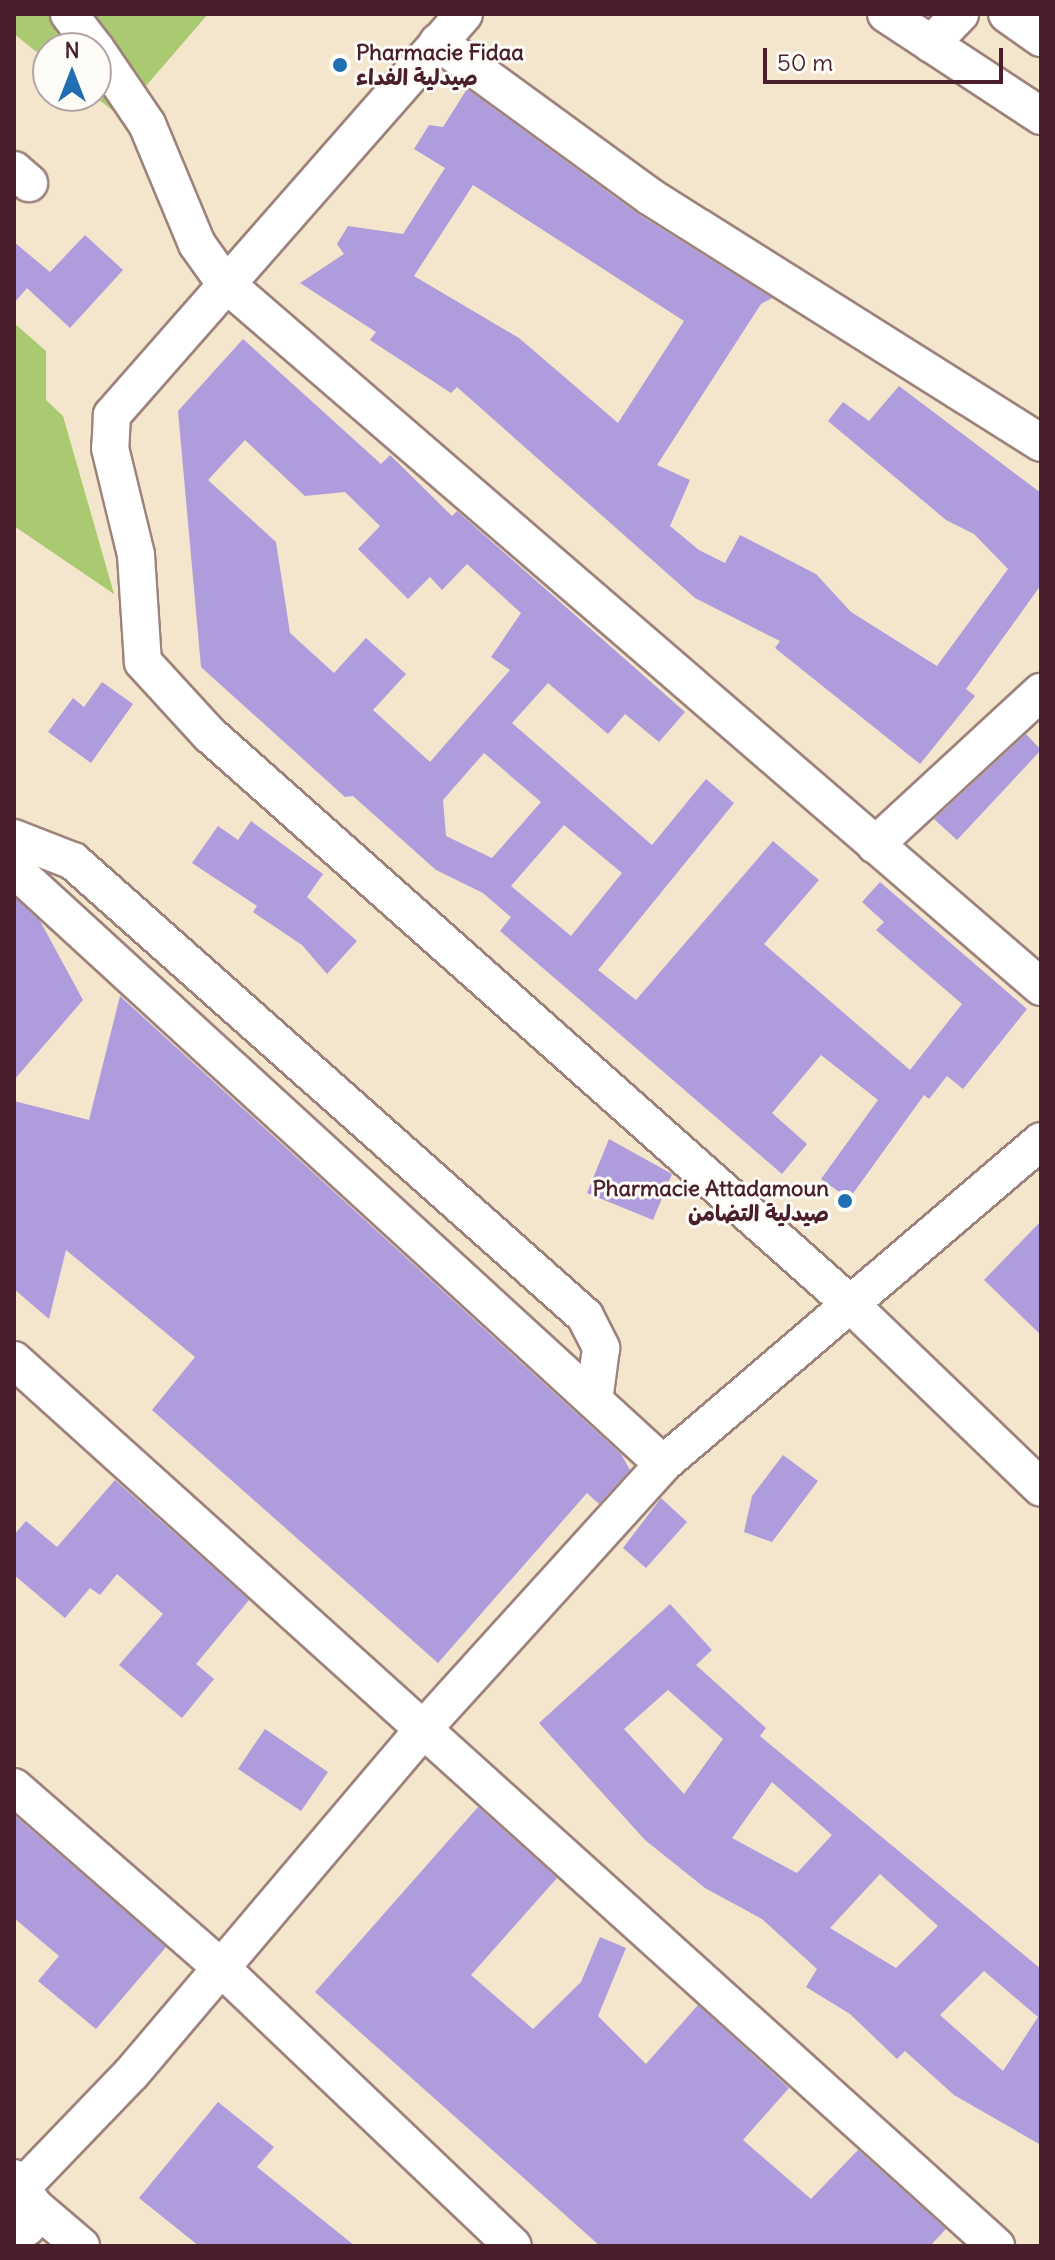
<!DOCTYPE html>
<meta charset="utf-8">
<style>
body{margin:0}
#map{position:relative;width:1055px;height:2260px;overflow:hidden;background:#f3e6cd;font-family:Delius,"Playpen Sans Arabic",sans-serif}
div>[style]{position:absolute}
.green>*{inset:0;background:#aaca72}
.building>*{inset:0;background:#ae9cdc}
.roads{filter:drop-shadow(2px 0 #9e827c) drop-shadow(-2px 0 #9e827c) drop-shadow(0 2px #9e827c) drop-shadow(0 -2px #9e827c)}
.minor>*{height:36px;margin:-18px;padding:0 18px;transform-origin:18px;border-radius:18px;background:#fff}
.dots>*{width:22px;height:22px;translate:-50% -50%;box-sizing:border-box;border:4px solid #fdfcf7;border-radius:50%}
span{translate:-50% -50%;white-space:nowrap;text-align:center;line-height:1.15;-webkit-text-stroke:6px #fdfcf7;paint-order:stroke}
.poi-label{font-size:22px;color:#4a1f2b;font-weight:700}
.left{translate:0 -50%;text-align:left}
.right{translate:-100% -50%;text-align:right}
.frame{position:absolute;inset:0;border:16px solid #4a1f2b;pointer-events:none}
.north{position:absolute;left:32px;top:32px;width:80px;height:80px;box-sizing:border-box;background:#fdfcf7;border:2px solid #b5a4a5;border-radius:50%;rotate:0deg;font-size:22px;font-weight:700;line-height:32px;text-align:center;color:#4a1f2b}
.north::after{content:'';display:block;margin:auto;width:28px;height:36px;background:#1f6fb2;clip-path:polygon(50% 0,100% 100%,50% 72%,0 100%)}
.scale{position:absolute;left:763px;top:48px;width:240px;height:36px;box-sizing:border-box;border:4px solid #4a1f2b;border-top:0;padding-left:10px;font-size:24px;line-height:28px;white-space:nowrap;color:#4a1f2b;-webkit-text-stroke:6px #fdfcf7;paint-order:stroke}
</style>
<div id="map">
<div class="green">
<div style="clip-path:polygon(14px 14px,208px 14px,120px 116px,94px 96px,96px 48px,48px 48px,48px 61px,14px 34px)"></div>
<div style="clip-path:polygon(14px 323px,46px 351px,46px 400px,63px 416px,114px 594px,14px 526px)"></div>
</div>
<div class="building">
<div style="clip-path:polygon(evenodd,467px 89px,638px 214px,772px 298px,761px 304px,657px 465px,690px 480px,670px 526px,699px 550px,725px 563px,740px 535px,816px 574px,851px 612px,937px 666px,1008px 569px,974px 534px,946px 520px,828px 421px,843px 402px,869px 421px,899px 386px,1041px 493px,1041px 585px,966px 689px,975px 696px,920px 764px,775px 648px,780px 641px,695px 598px,457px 387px,451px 393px,370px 340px,376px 332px,300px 283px,344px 254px,337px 244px,348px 226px,403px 234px,445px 168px,414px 149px,429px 125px,443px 127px,467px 89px,473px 185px,684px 321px,618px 423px,519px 338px,414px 276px,473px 185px)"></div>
<div style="clip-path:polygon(85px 235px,123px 270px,70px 328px,27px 288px,14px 303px,14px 242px,50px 272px)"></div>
<div style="clip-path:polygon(evenodd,243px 339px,381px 464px,390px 455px,452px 516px,457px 511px,685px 712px,659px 742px,625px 714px,608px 734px,548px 683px,512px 723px,652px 845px,706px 779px,734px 803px,598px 970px,636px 1000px,773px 841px,819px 880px,764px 944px,910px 1070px,962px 1004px,876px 930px,884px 922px,862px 902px,880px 882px,1027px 1009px,963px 1089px,947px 1076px,929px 1099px,924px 1095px,849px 1199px,821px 1179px,878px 1100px,821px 1055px,772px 1113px,807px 1144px,782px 1174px,500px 931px,511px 917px,483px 893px,436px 870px,353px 796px,345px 797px,201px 667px,178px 411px,243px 339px,245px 440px,305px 496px,345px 492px,380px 526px,358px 549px,408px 599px,430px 577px,442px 590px,467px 564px,521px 613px,491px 657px,510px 670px,430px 762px,373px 710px,406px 674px,366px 638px,334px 673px,290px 633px,276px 542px,208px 480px,245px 440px,243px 339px,484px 753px,541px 802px,492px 858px,446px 836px,443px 800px,484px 753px,243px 339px,564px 825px,622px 873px,571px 936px,511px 886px,564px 825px)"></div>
<div style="clip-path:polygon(102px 682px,133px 704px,91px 763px,48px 732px,73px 698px,84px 707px)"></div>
<div style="clip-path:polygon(1026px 734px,1041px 750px,957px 840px,934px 819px)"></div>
<div style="clip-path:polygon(251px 821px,323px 874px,307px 897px,357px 941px,327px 974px,302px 945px,253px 912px,257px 906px,192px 863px,218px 826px,238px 840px)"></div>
<div style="clip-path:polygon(14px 897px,40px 921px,83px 1000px,14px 1080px)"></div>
<div style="clip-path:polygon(120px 996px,621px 1454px,630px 1470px,599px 1504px,587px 1493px,438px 1663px,152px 1410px,195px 1357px,66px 1250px,49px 1319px,14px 1289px,14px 1101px,89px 1120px)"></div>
<div style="clip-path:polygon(609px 1139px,672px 1174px,653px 1220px,587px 1193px)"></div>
<div style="clip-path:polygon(1041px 1221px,1041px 1335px,984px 1280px)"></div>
<div style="clip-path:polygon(783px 1455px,818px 1481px,772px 1542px,744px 1532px,752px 1496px)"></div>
<div style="clip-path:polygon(115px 1480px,249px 1600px,196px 1664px,214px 1679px,182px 1718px,119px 1665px,163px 1614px,117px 1574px,100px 1595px,90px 1588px,65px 1618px,14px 1575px,14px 1535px,26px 1521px,57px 1547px)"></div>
<div style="clip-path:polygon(661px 1498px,687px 1522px,646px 1568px,623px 1548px)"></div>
<div style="clip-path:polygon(evenodd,670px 1604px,712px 1650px,696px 1665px,766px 1728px,760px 1736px,1041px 1969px,1041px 2145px,954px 2095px,905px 2051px,897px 2059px,850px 2014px,806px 1987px,817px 1969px,762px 1919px,705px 1888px,645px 1840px,539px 1723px,670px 1604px,668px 1690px,723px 1739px,684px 1794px,624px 1729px,668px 1690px,670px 1604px,772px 1782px,832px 1835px,797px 1873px,732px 1838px,772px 1782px,670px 1604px,880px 1874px,938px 1926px,896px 1968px,830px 1928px,880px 1874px,670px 1604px,984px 1971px,1038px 2017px,1003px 2071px,940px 2015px,984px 1971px)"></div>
<div style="clip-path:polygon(265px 1729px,328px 1772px,301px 1811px,238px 1769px)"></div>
<div style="clip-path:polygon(478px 1807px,557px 1878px,471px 1975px,533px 2029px,581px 1982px,600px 1937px,626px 1948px,598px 2016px,646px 2064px,698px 2005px,789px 2088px,743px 2140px,811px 2199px,858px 2150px,946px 2229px,930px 2246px,600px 2246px,315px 1992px)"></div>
<div style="clip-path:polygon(14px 1815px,166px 1947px,96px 2029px,38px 1981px,59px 1956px,14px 1918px)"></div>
<div style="clip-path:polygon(218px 2102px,274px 2147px,257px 2167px,355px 2246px,199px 2246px,139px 2198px)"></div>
</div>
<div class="roads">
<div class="minor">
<div style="left:69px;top:14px;width:43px;rotate:52.6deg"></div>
<div style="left:464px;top:14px;width:534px;rotate:131.28deg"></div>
<div style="left:112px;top:415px;width:33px;rotate:93deg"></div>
<div style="left:110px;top:448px;width:110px;rotate:76.3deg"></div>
<div style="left:136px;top:555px;width:107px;rotate:86.3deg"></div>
<div style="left:143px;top:662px;width:98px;rotate:47.5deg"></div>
<div style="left:209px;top:734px;width:854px;rotate:41.63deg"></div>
<div style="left:847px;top:1301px;width:269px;rotate:43.9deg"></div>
<div style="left:886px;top:14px;width:186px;rotate:33.3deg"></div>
<div style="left:1007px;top:14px;width:42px;rotate:35.2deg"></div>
<div style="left:438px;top:42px;width:261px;rotate:36.1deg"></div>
<div style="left:649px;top:196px;width:463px;rotate:32.2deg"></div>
<div style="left:931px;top:44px;width:42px;rotate:-46deg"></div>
<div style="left:96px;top:49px;width:91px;rotate:55.8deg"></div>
<div style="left:147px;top:124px;width:130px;rotate:67.4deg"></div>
<div style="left:197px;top:244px;width:47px;rotate:54.6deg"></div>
<div style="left:224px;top:282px;width:1079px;rotate:40.79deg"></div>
<div style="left:14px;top:170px;width:20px;rotate:41deg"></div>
<div style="left:14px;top:838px;width:63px;rotate:21.3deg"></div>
<div style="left:73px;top:861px;width:685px;rotate:41.63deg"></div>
<div style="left:585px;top:1316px;width:36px;rotate:63deg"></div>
<div style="left:601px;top:1348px;width:53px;rotate:97.5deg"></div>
<div style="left:875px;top:845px;width:226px;rotate:-42.7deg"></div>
<div style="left:14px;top:869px;width:880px;rotate:42.51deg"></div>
<div style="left:14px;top:1360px;width:1323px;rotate:42.06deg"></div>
<div style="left:14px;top:1787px;width:271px;rotate:41.1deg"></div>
<div style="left:218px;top:1965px;width:407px;rotate:43.6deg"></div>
<div style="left:14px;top:2178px;width:34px;rotate:54deg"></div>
<div style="left:34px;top:2206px;width:22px;rotate:108deg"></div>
<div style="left:27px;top:2227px;width:15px;rotate:152deg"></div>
<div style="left:25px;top:2184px;width:153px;rotate:-46.1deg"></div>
<div style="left:131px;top:2074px;width:453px;rotate:-49.7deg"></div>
<div style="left:424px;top:1728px;width:356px;rotate:-47.8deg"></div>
<div style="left:663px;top:1464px;width:497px;rotate:-40.5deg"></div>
<div style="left:34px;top:2206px;width:62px;rotate:40.4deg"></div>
</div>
</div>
<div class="dots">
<div style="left:340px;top:65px;background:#1f6fb2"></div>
<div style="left:845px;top:1201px;background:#1f6fb2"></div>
</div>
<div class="poi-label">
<span class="left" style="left:356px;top:65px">Pharmacie Fidaa<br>صيدلية الفداء</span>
<span class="right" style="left:829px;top:1201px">Pharmacie Attadamoun<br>صيدلية التضامن</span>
</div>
<div class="frame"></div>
<div class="north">N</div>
<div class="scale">50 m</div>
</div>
